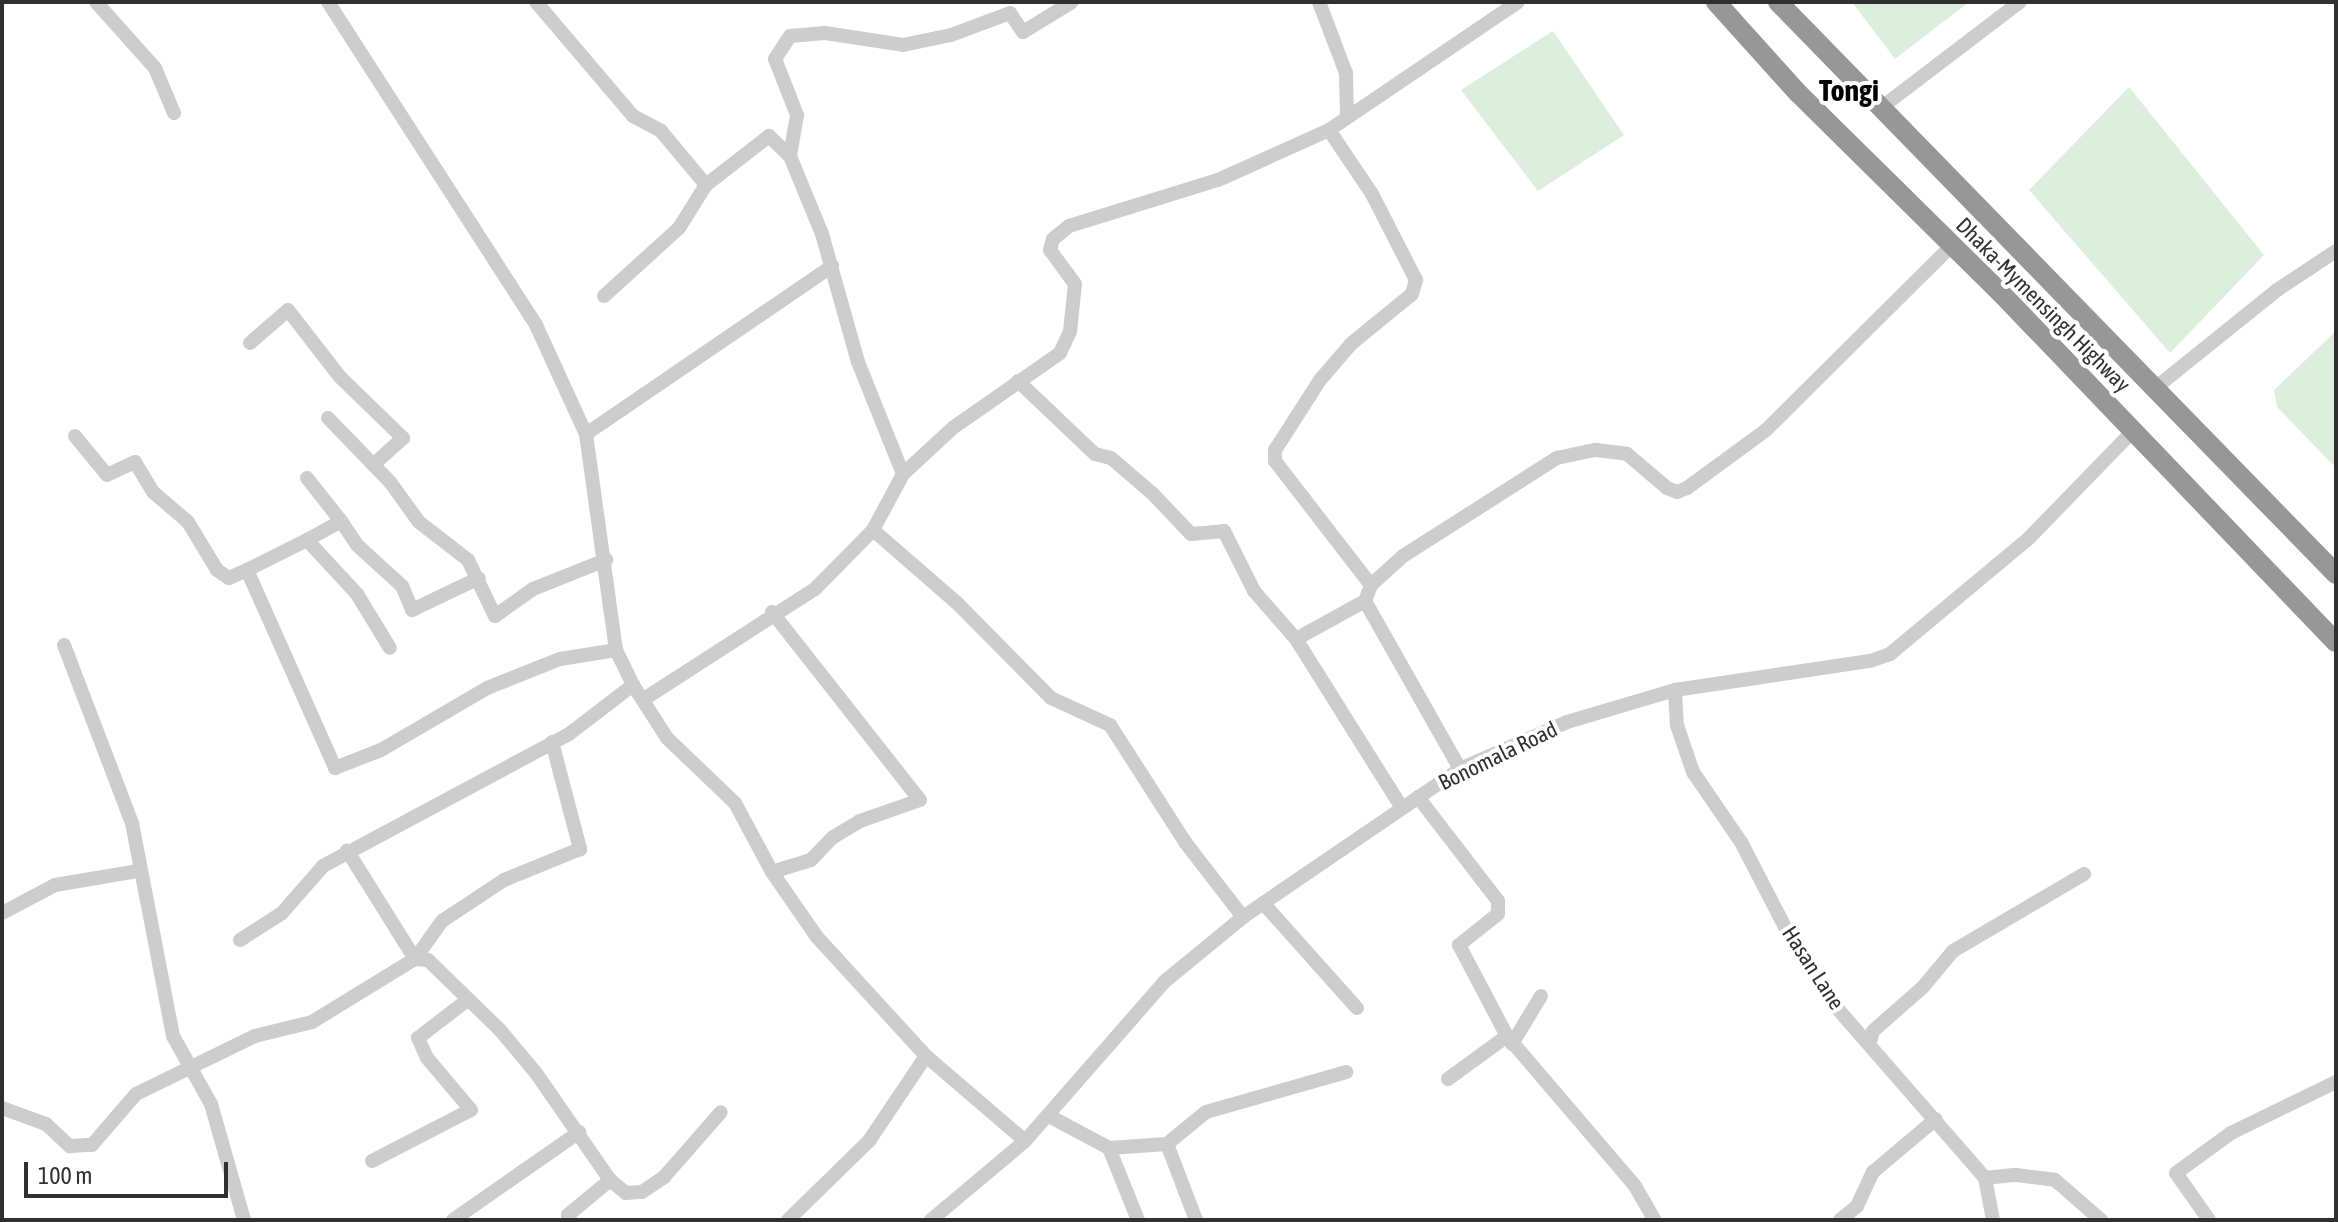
<!DOCTYPE html>
<style>
body{margin:0}
#map{position:relative;width:2338px;height:1222px;overflow:hidden;background:#fff;font-family:"Asap Condensed",sans-serif}
div>[style]{position:absolute}
.green>*{inset:0;background:#ddedde}
.minor>*{height:14px;margin:-7px;padding:0 7px;transform-origin:7px;border-radius:7px;background:#cdcdcd}
.highway>*{height:20px;margin:-10px;padding:0 10px;transform-origin:10px;border-radius:10px;background:#979797}
span{translate:-50% -50%;white-space:nowrap;text-align:center;line-height:1.15;-webkit-text-stroke:8px #fff;paint-order:stroke}
.street-label{font-size:22px;color:#303030}
.district-label{font-size:30px;color:#000;font-weight:700}
.frame{position:absolute;inset:0;border:4px solid #303030;pointer-events:none}
.scale{position:absolute;left:24px;top:1162px;width:204px;height:36px;box-sizing:border-box;border:4px solid #303030;border-top:0;padding-left:10px;font-size:24px;line-height:28px;white-space:nowrap;color:#303030;-webkit-text-stroke:6px #fff;paint-order:stroke}
</style>
<div id="map">
<div class="green">
<div style="clip-path:polygon(1852px 2px,1969px 2px,1895px 59px)"></div>
<div style="clip-path:polygon(1553px 31px,1624px 135px,1538px 191px,1461px 90px)"></div>
<div style="clip-path:polygon(2129px 87px,2264px 255px,2170px 353px,2029px 190px)"></div>
<div style="clip-path:polygon(2336px 331px,2336px 468px,2277px 407px,2274px 390px)"></div>
</div>
<div class="minor">
<div style="left:96px;top:2px;width:89px;rotate:48.2deg"></div>
<div style="left:155px;top:68px;width:49px;rotate:67.1deg"></div>
<div style="left:328px;top:2px;width:384px;rotate:57.2deg"></div>
<div style="left:536px;top:325px;width:120px;rotate:65.4deg"></div>
<div style="left:586px;top:434px;width:218px;rotate:82.1deg"></div>
<div style="left:616px;top:650px;width:39px;rotate:64deg"></div>
<div style="left:633px;top:685px;width:63px;rotate:57.3deg"></div>
<div style="left:667px;top:738px;width:94px;rotate:43.7deg"></div>
<div style="left:735px;top:803px;width:78px;rotate:61.8deg"></div>
<div style="left:772px;top:872px;width:79px;rotate:55.3deg"></div>
<div style="left:817px;top:937px;width:161px;rotate:47.5deg"></div>
<div style="left:926px;top:1056px;width:130px;rotate:40.6deg"></div>
<div style="left:536px;top:2px;width:150px;rotate:49.6deg"></div>
<div style="left:633px;top:116px;width:32px;rotate:28deg"></div>
<div style="left:661px;top:131px;width:70px;rotate:50.2deg"></div>
<div style="left:1319px;top:2px;width:76px;rotate:69.2deg"></div>
<div style="left:1346px;top:73px;width:44px;rotate:88.7deg"></div>
<div style="left:1882px;top:107px;width:173px;rotate:-37.3deg"></div>
<div style="left:1329px;top:130px;width:77px;rotate:56.1deg"></div>
<div style="left:1372px;top:194px;width:97px;rotate:62.9deg"></div>
<div style="left:1416px;top:280px;width:15px;rotate:106deg"></div>
<div style="left:1412px;top:294px;width:79px;rotate:140.7deg"></div>
<div style="left:1351px;top:344px;width:48px;rotate:130.7deg"></div>
<div style="left:1320px;top:380px;width:83px;rotate:122.7deg"></div>
<div style="left:1275px;top:450px;width:11px;rotate:90deg"></div>
<div style="left:1275px;top:461px;width:157px;rotate:52.3deg"></div>
<div style="left:604px;top:296px;width:101px;rotate:-42.2deg"></div>
<div style="left:679px;top:228px;width:51px;rotate:-57.9deg"></div>
<div style="left:706px;top:185px;width:80px;rotate:-37.9deg"></div>
<div style="left:769px;top:136px;width:29px;rotate:44deg"></div>
<div style="left:250px;top:343px;width:50px;rotate:-41deg"></div>
<div style="left:288px;top:310px;width:85px;rotate:52.2deg"></div>
<div style="left:340px;top:377px;width:88px;rotate:44.1deg"></div>
<div style="left:403px;top:438px;width:40px;rotate:138deg"></div>
<div style="left:1018px;top:381px;width:106px;rotate:43.5deg"></div>
<div style="left:1095px;top:454px;width:16px;rotate:14deg"></div>
<div style="left:1111px;top:458px;width:55px;rotate:40.6deg"></div>
<div style="left:1153px;top:494px;width:55px;rotate:46.5deg"></div>
<div style="left:1191px;top:534px;width:33px;rotate:-5deg"></div>
<div style="left:1224px;top:531px;width:67px;rotate:63.4deg"></div>
<div style="left:1254px;top:591px;width:64px;rotate:48.8deg"></div>
<div style="left:1296px;top:639px;width:79px;rotate:-28.8deg"></div>
<div style="left:1365px;top:601px;width:193px;rotate:60.5deg"></div>
<div style="left:2154px;top:389px;width:158px;rotate:-38.8deg"></div>
<div style="left:2277px;top:290px;width:71px;rotate:-33.5deg"></div>
<div style="left:328px;top:418px;width:89px;rotate:45.9deg"></div>
<div style="left:390px;top:482px;width:49px;rotate:54.1deg"></div>
<div style="left:419px;top:522px;width:62px;rotate:37.8deg"></div>
<div style="left:468px;top:560px;width:62px;rotate:64.3deg"></div>
<div style="left:495px;top:616px;width:47px;rotate:-35.4deg"></div>
<div style="left:533px;top:589px;width:79px;rotate:-21.7deg"></div>
<div style="left:586px;top:434px;width:298px;rotate:-34.3deg"></div>
<div style="left:75px;top:436px;width:50px;rotate:50.6deg"></div>
<div style="left:107px;top:475px;width:31px;rotate:-25deg"></div>
<div style="left:135px;top:462px;width:35px;rotate:59deg"></div>
<div style="left:153px;top:492px;width:46px;rotate:40.6deg"></div>
<div style="left:188px;top:522px;width:56px;rotate:58.9deg"></div>
<div style="left:217px;top:570px;width:14px;rotate:34deg"></div>
<div style="left:229px;top:578px;width:20px;rotate:-24deg"></div>
<div style="left:247px;top:570px;width:217px;rotate:66deg"></div>
<div style="left:335px;top:768px;width:49px;rotate:-21.4deg"></div>
<div style="left:381px;top:750px;width:123px;rotate:-30.3deg"></div>
<div style="left:487px;top:688px;width:79px;rotate:-21.7deg"></div>
<div style="left:560px;top:659px;width:57px;rotate:-9.1deg"></div>
<div style="left:903px;top:474px;width:121px;rotate:-111.9deg"></div>
<div style="left:858px;top:362px;width:133px;rotate:-105.7deg"></div>
<div style="left:822px;top:234px;width:84px;rotate:-112.3deg"></div>
<div style="left:790px;top:156px;width:42px;rotate:-80.3deg"></div>
<div style="left:797px;top:115px;width:60px;rotate:-111.4deg"></div>
<div style="left:775px;top:59px;width:27px;rotate:-57deg"></div>
<div style="left:790px;top:36px;width:35px;rotate:-5deg"></div>
<div style="left:825px;top:33px;width:79px;rotate:8.7deg"></div>
<div style="left:903px;top:45px;width:49px;rotate:-11.8deg"></div>
<div style="left:951px;top:35px;width:63px;rotate:-20.4deg"></div>
<div style="left:1010px;top:13px;width:23px;rotate:56deg"></div>
<div style="left:1023px;top:32px;width:57px;rotate:-31.5deg"></div>
<div style="left:307px;top:478px;width:55px;rotate:51.7deg"></div>
<div style="left:873px;top:530px;width:113px;rotate:41deg"></div>
<div style="left:958px;top:604px;width:132px;rotate:45.3deg"></div>
<div style="left:1051px;top:698px;width:65px;rotate:24.6deg"></div>
<div style="left:1110px;top:725px;width:139px;rotate:57.3deg"></div>
<div style="left:1185px;top:842px;width:95px;rotate:52.3deg"></div>
<div style="left:307px;top:540px;width:39px;rotate:-29deg"></div>
<div style="left:341px;top:521px;width:29px;rotate:56deg"></div>
<div style="left:357px;top:545px;width:61px;rotate:42.3deg"></div>
<div style="left:402px;top:586px;width:26px;rotate:67deg"></div>
<div style="left:412px;top:610px;width:74px;rotate:-25.5deg"></div>
<div style="left:247px;top:570px;width:67px;rotate:-26.6deg"></div>
<div style="left:307px;top:540px;width:74px;rotate:47.2deg"></div>
<div style="left:357px;top:594px;width:63px;rotate:58.6deg"></div>
<div style="left:1365px;top:601px;width:17px;rotate:-69deg"></div>
<div style="left:1371px;top:585px;width:43px;rotate:-42.2deg"></div>
<div style="left:1403px;top:556px;width:183px;rotate:-32.5deg"></div>
<div style="left:1557px;top:458px;width:40px;rotate:-12deg"></div>
<div style="left:1596px;top:450px;width:31px;rotate:7deg"></div>
<div style="left:1627px;top:454px;width:52px;rotate:40.4deg"></div>
<div style="left:1667px;top:488px;width:11px;rotate:22deg"></div>
<div style="left:1677px;top:492px;width:11px;rotate:-22deg"></div>
<div style="left:1687px;top:488px;width:97px;rotate:-36.2deg"></div>
<div style="left:1765px;top:431px;width:262px;rotate:-44.8deg"></div>
<div style="left:772px;top:612px;width:239px;rotate:51.8deg"></div>
<div style="left:920px;top:800px;width:64px;rotate:160.7deg"></div>
<div style="left:860px;top:821px;width:31px;rotate:149deg"></div>
<div style="left:833px;top:837px;width:32px;rotate:134deg"></div>
<div style="left:811px;top:860px;width:41px;rotate:162.9deg"></div>
<div style="left:1296px;top:639px;width:199px;rotate:57.9deg"></div>
<div style="left:64px;top:645px;width:191px;rotate:69.1deg"></div>
<div style="left:132px;top:823px;width:217px;rotate:79.1deg"></div>
<div style="left:173px;top:1036px;width:78px;rotate:60.8deg"></div>
<div style="left:211px;top:1104px;width:121px;rotate:74.1deg"></div>
<div style="left:1675px;top:690px;width:35px;rotate:87deg"></div>
<div style="left:1677px;top:725px;width:50px;rotate:71.2deg"></div>
<div style="left:1693px;top:772px;width:85px;rotate:55.6deg"></div>
<div style="left:1741px;top:842px;width:122px;rotate:62.6deg"></div>
<div style="left:1797px;top:950px;width:69px;rotate:55.6deg"></div>
<div style="left:1836px;top:1007px;width:227px;rotate:48.9deg"></div>
<div style="left:1985px;top:1178px;width:43px;rotate:79.2deg"></div>
<div style="left:644px;top:699px;width:203px;rotate:-32.8deg"></div>
<div style="left:815px;top:589px;width:83px;rotate:-45.5deg"></div>
<div style="left:873px;top:530px;width:64px;rotate:-61.8deg"></div>
<div style="left:903px;top:474px;width:69px;rotate:-42.7deg"></div>
<div style="left:954px;top:427px;width:129px;rotate:-34.9deg"></div>
<div style="left:1060px;top:353px;width:23px;rotate:-65deg"></div>
<div style="left:1070px;top:332px;width:48px;rotate:-84.1deg"></div>
<div style="left:1075px;top:284px;width:42px;rotate:-126.3deg"></div>
<div style="left:1050px;top:250px;width:11px;rotate:-75deg"></div>
<div style="left:1053px;top:239px;width:21px;rotate:-39deg"></div>
<div style="left:1069px;top:226px;width:156px;rotate:-17.2deg"></div>
<div style="left:1218px;top:180px;width:122px;rotate:-24.2deg"></div>
<div style="left:1329px;top:130px;width:228px;rotate:-34.1deg"></div>
<div style="left:552px;top:742px;width:111px;rotate:75.3deg"></div>
<div style="left:580px;top:849px;width:82px;rotate:157.8deg"></div>
<div style="left:504px;top:880px;width:74px;rotate:146.5deg"></div>
<div style="left:442px;top:921px;width:47px;rotate:125.4deg"></div>
<div style="left:415px;top:959px;width:13px;rotate:4deg"></div>
<div style="left:428px;top:960px;width:100px;rotate:44.2deg"></div>
<div style="left:500px;top:1030px;width:56px;rotate:50.1deg"></div>
<div style="left:536px;top:1073px;width:130px;rotate:55.3deg"></div>
<div style="left:610px;top:1180px;width:21px;rotate:39deg"></div>
<div style="left:626px;top:1193px;width:16px;rotate:-4deg"></div>
<div style="left:642px;top:1192px;width:27px;rotate:-34deg"></div>
<div style="left:664px;top:1177px;width:86px;rotate:-48.8deg"></div>
<div style="left:1418px;top:797px;width:131px;rotate:52.4deg"></div>
<div style="left:1498px;top:901px;width:13px;rotate:90deg"></div>
<div style="left:1498px;top:914px;width:50px;rotate:141.5deg"></div>
<div style="left:1459px;top:945px;width:103px;rotate:62.2deg"></div>
<div style="left:1507px;top:1036px;width:197px;rotate:49.5deg"></div>
<div style="left:1635px;top:1186px;width:39px;rotate:60deg"></div>
<div style="left:1263px;top:903px;width:141px;rotate:48.2deg"></div>
<div style="left:2px;top:913px;width:60px;rotate:-27.8deg"></div>
<div style="left:55px;top:885px;width:85px;rotate:-9.5deg"></div>
<div style="left:240px;top:940px;width:50px;rotate:-32.7deg"></div>
<div style="left:282px;top:913px;width:62px;rotate:-48.9deg"></div>
<div style="left:323px;top:866px;width:279px;rotate:-28.2deg"></div>
<div style="left:569px;top:734px;width:81px;rotate:-37.4deg"></div>
<div style="left:1870px;top:1042px;width:11px;rotate:-75deg"></div>
<div style="left:1873px;top:1031px;width:67px;rotate:-41.3deg"></div>
<div style="left:1923px;top:987px;width:47px;rotate:-50.2deg"></div>
<div style="left:1953px;top:951px;width:152px;rotate:-30.4deg"></div>
<div style="left:1512px;top:1044px;width:56px;rotate:-58.9deg"></div>
<div style="left:1448px;top:1079px;width:73px;rotate:-36.1deg"></div>
<div style="left:2px;top:1108px;width:47px;rotate:20deg"></div>
<div style="left:46px;top:1124px;width:33px;rotate:43deg"></div>
<div style="left:70px;top:1146px;width:22px;rotate:-3deg"></div>
<div style="left:92px;top:1145px;width:67px;rotate:-49.2deg"></div>
<div style="left:136px;top:1094px;width:132px;rotate:-26deg"></div>
<div style="left:255px;top:1036px;width:59px;rotate:-13.8deg"></div>
<div style="left:312px;top:1022px;width:121px;rotate:-31.5deg"></div>
<div style="left:415px;top:959px;width:128px;rotate:-122deg"></div>
<div style="left:1049px;top:1116px;width:68px;rotate:28.1deg"></div>
<div style="left:1109px;top:1148px;width:58px;rotate:-3.9deg"></div>
<div style="left:1167px;top:1144px;width:81px;rotate:69.1deg"></div>
<div style="left:1167px;top:1144px;width:50px;rotate:-39.4deg"></div>
<div style="left:1206px;top:1112px;width:146px;rotate:-15.9deg"></div>
<div style="left:1109px;top:1148px;width:78px;rotate:68.1deg"></div>
<div style="left:372px;top:1161px;width:111px;rotate:-27.3deg"></div>
<div style="left:471px;top:1110px;width:68px;rotate:-130.2deg"></div>
<div style="left:427px;top:1058px;width:22px;rotate:-114deg"></div>
<div style="left:418px;top:1038px;width:61px;rotate:-37.6deg"></div>
<div style="left:1985px;top:1178px;width:31px;rotate:-6deg"></div>
<div style="left:2016px;top:1175px;width:39px;rotate:7deg"></div>
<div style="left:2055px;top:1180px;width:61px;rotate:41deg"></div>
<div style="left:453px;top:1220px;width:154px;rotate:-34.9deg"></div>
<div style="left:570px;top:1220px;width:5px;rotate:-112deg"></div>
<div style="left:568px;top:1215px;width:55px;rotate:-39.8deg"></div>
<div style="left:788px;top:1220px;width:113px;rotate:-44.3deg"></div>
<div style="left:869px;top:1141px;width:102px;rotate:-56.2deg"></div>
<div style="left:931px;top:1220px;width:123px;rotate:-40deg"></div>
<div style="left:1025px;top:1141px;width:211px;rotate:-48.8deg"></div>
<div style="left:1164px;top:982px;width:102px;rotate:-39.4deg"></div>
<div style="left:1243px;top:917px;width:263px;rotate:-34.3deg"></div>
<div style="left:1460px;top:769px;width:117px;rotate:-23.7deg"></div>
<div style="left:1567px;top:722px;width:113px;rotate:-16.5deg"></div>
<div style="left:1675px;top:690px;width:197px;rotate:-8.5deg"></div>
<div style="left:1870px;top:661px;width:21px;rotate:-19deg"></div>
<div style="left:1890px;top:654px;width:181px;rotate:-39.8deg"></div>
<div style="left:2029px;top:538px;width:149px;rotate:-45.8deg"></div>
<div style="left:1840px;top:1220px;width:22px;rotate:-39deg"></div>
<div style="left:1857px;top:1206px;width:38px;rotate:-65deg"></div>
<div style="left:1873px;top:1172px;width:82px;rotate:-40.1deg"></div>
<div style="left:2209px;top:1220px;width:57px;rotate:-125.1deg"></div>
<div style="left:2176px;top:1173px;width:68px;rotate:-36deg"></div>
<div style="left:2231px;top:1133px;width:117px;rotate:-25.9deg"></div>
</div>
<div class="highway">
<div style="left:1716px;top:2px;width:122px;rotate:48deg"></div>
<div style="left:1798px;top:93px;width:284px;rotate:44.6deg"></div>
<div style="left:2000px;top:292px;width:485px;rotate:46.2deg"></div>
<div style="left:1778px;top:2px;width:799px;rotate:45.71deg"></div>
</div>
<div class="street-label">
<span style="left:2043px;top:305px;rotate:45deg">Dhaka-Mymensingh Highway</span>
<span style="left:1498px;top:756px;rotate:-26deg">Bonomala Road</span>
<span style="left:1813px;top:968px;rotate:57deg">Hasan Lane</span>
</div>
<div class="district-label">
<span style="left:1849px;top:90px">Tongi</span>
</div>
<div class="frame"></div>
<div class="scale">100 m</div>
</div>
